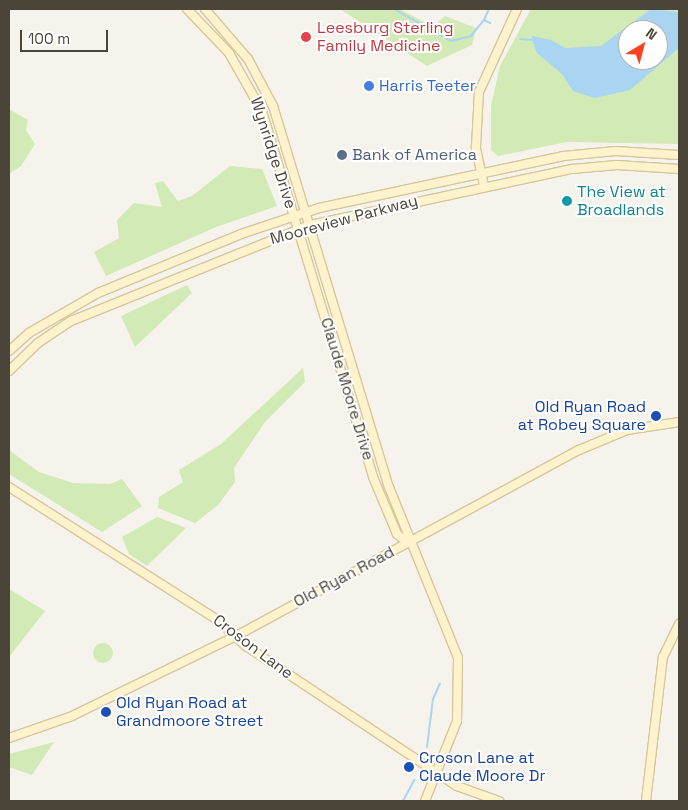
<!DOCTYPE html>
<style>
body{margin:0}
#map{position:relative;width:688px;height:810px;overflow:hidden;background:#f6f3ec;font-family:"Space Grotesk",sans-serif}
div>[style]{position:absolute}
.green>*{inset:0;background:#d2eab5}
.round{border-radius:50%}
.water>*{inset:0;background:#a9d4f2}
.stream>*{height:2px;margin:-1px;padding:0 1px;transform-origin:1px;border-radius:1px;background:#a9d4f2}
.roads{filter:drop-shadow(1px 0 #d6c79b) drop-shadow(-1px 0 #d6c79b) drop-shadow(0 1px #d6c79b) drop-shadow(0 -1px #d6c79b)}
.secondary>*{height:8px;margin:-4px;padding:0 4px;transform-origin:4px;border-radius:4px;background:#fff3cd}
.dots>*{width:14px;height:14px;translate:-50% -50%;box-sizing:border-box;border:2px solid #fff;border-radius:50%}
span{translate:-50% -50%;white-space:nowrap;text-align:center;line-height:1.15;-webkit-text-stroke:4px #fff;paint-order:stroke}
.health-label{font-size:16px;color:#be3a42}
.left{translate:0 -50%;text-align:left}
.shop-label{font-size:16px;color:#366cbe}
.street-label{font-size:16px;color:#4b4439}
.service-label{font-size:16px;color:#4e5e75}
.culture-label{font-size:16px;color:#0d838f}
.transit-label{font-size:16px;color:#164399}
.right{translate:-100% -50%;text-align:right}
.frame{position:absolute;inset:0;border:10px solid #4b4439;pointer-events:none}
.north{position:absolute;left:618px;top:20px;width:50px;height:50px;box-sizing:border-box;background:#fff;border:1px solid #b7b4b0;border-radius:50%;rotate:37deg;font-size:14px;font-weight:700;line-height:20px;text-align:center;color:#4b4439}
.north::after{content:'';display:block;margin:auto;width:18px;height:22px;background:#fc3f1d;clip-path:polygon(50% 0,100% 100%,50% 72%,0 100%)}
.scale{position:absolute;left:20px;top:30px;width:88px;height:22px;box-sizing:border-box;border:2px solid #4b4439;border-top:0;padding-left:6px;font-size:15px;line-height:18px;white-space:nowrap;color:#4b4439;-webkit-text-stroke:4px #fff;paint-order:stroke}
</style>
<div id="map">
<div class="green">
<div style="clip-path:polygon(340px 9px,400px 9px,433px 27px,445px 16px,476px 28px,472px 45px,427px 66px)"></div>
<div style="clip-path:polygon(evenodd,531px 9px,679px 9px,679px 144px,567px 142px,498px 156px,491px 150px,491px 106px,500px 66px,531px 9px,628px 30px,658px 30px,658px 60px,628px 60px,628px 30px)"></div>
<div style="clip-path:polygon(9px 109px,28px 120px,26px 130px,35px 144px,21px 166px,9px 174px)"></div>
<div style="clip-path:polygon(230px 166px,262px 169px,277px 206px,216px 227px,106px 276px,94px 252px,119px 238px,117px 220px,134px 203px,162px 207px,155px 183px,163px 181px,178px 201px,192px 196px)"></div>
<div style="clip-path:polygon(187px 285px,192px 293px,135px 347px,121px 316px)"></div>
<div style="clip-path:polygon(303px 368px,305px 382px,265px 422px,234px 468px,235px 482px,218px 505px,195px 523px,158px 508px,159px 497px,183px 482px,179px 470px,221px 444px)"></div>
<div style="clip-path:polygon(9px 450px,39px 472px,73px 483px,110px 484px,122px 479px,142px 506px,102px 532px,9px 474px)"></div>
<div style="clip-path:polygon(157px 517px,186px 528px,147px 566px,129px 554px,122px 537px)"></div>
<div style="clip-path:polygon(9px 589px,45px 611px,9px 657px)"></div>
<div class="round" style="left:93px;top:643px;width:20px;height:20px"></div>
<div style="clip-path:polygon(54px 742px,32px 775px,9px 767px,9px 754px)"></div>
</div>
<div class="water">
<div style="clip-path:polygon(evenodd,651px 9px,679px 12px,679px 48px,630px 90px,595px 98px,573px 91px,562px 74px,537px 53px,532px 40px,532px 36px,551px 40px,565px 48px,601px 46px,651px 9px,628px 30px,658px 30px,658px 60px,628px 60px,628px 30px)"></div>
</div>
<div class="stream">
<div style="left:394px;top:9px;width:65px;rotate:29.3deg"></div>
<div style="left:451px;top:41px;width:21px;rotate:-14deg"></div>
<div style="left:471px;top:36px;width:21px;rotate:-51deg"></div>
<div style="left:489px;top:9px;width:12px;rotate:114deg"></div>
<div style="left:484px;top:20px;width:7px;rotate:27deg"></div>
<div style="left:520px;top:39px;width:12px;rotate:5deg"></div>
<div style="left:427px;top:747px;width:48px;rotate:-82.9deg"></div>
<div style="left:433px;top:699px;width:17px;rotate:-66deg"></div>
<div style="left:403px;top:801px;width:24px;rotate:-62deg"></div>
</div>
<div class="roads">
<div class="secondary">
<div style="left:187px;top:9px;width:61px;rotate:46.3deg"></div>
<div style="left:229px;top:53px;width:67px;rotate:60.4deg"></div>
<div style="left:262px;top:111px;width:382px;rotate:73.1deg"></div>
<div style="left:373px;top:477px;width:62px;rotate:67.2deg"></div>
<div style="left:397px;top:534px;width:13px;rotate:39deg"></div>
<div style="left:205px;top:9px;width:66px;rotate:49.3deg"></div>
<div style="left:248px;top:59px;width:53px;rotate:62deg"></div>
<div style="left:273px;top:106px;width:398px;rotate:73.1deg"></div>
<div style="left:389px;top:487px;width:184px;rotate:68deg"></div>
<div style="left:458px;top:658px;width:63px;rotate:90.9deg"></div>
<div style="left:457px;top:721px;width:86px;rotate:111.8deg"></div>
<div style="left:484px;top:186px;width:40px;rotate:-102deg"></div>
<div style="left:476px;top:147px;width:55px;rotate:-86.9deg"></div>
<div style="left:479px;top:92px;width:91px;rotate:-65.4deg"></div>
<div style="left:9px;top:351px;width:27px;rotate:-42deg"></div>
<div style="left:29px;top:333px;width:80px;rotate:-30.1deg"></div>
<div style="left:98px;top:293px;width:155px;rotate:-22.4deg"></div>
<div style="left:241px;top:234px;width:82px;rotate:-18.4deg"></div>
<div style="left:319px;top:208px;width:249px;rotate:-12deg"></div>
<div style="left:563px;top:156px;width:53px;rotate:-5.4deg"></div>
<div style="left:616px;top:151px;width:63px;rotate:3.6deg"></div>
<div style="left:9px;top:371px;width:40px;rotate:-44deg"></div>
<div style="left:38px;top:343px;width:40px;rotate:-34deg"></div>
<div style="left:71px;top:321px;width:258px;rotate:-21.9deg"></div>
<div style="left:310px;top:225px;width:268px;rotate:-12.1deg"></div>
<div style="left:572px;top:169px;width:45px;rotate:-5.1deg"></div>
<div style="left:617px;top:165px;width:62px;rotate:3.7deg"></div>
<div style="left:9px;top:487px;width:249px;rotate:32.5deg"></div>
<div style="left:219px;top:621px;width:37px;rotate:43deg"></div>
<div style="left:246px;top:646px;width:253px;rotate:33.6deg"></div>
<div style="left:457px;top:786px;width:45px;rotate:19.7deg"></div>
<div style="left:9px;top:738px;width:67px;rotate:-19.2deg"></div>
<div style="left:72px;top:716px;width:182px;rotate:-26deg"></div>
<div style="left:236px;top:636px;width:390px;rotate:-28.5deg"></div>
<div style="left:579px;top:450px;width:52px;rotate:-22.6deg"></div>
<div style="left:627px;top:430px;width:53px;rotate:-8.7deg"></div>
<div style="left:646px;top:801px;width:145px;rotate:-83.3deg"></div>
<div style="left:663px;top:657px;width:37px;rotate:-64deg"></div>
</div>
</div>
<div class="dots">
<div style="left:306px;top:37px;background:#e0444e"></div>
<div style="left:369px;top:86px;background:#3f7fe0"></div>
<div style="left:342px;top:155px;background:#5c6f8a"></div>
<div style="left:567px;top:201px;background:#0f9aa8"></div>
<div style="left:656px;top:416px;background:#1a4fb4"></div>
<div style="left:106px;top:712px;background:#1a4fb4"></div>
<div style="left:409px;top:767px;background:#1a4fb4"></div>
</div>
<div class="health-label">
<span class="left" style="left:317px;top:37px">Leesburg Sterling<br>Family Medicine</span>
</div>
<div class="shop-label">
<span class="left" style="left:379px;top:86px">Harris Teeter</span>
</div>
<div class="street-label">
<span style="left:273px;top:153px;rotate:72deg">Wynridge Drive</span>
<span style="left:344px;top:220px;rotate:-15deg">Mooreview Parkway</span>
<span style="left:347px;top:389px;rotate:73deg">Claude Moore Drive</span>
<span style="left:344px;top:577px;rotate:-28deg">Old Ryan Road</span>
<span style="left:253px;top:647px;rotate:37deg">Croson Lane</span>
</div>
<div class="service-label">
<span class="left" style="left:352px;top:155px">Bank of America</span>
</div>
<div class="culture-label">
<span class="left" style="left:577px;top:201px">The View at<br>Broadlands</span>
</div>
<div class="transit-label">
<span class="right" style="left:646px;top:416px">Old Ryan Road<br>at Robey Square</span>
<span class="left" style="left:116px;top:712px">Old Ryan Road at<br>Grandmoore Street</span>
<span class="left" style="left:419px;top:767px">Croson Lane at<br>Claude Moore Dr</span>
</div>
<div class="frame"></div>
<div class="north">N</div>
<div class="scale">100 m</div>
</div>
